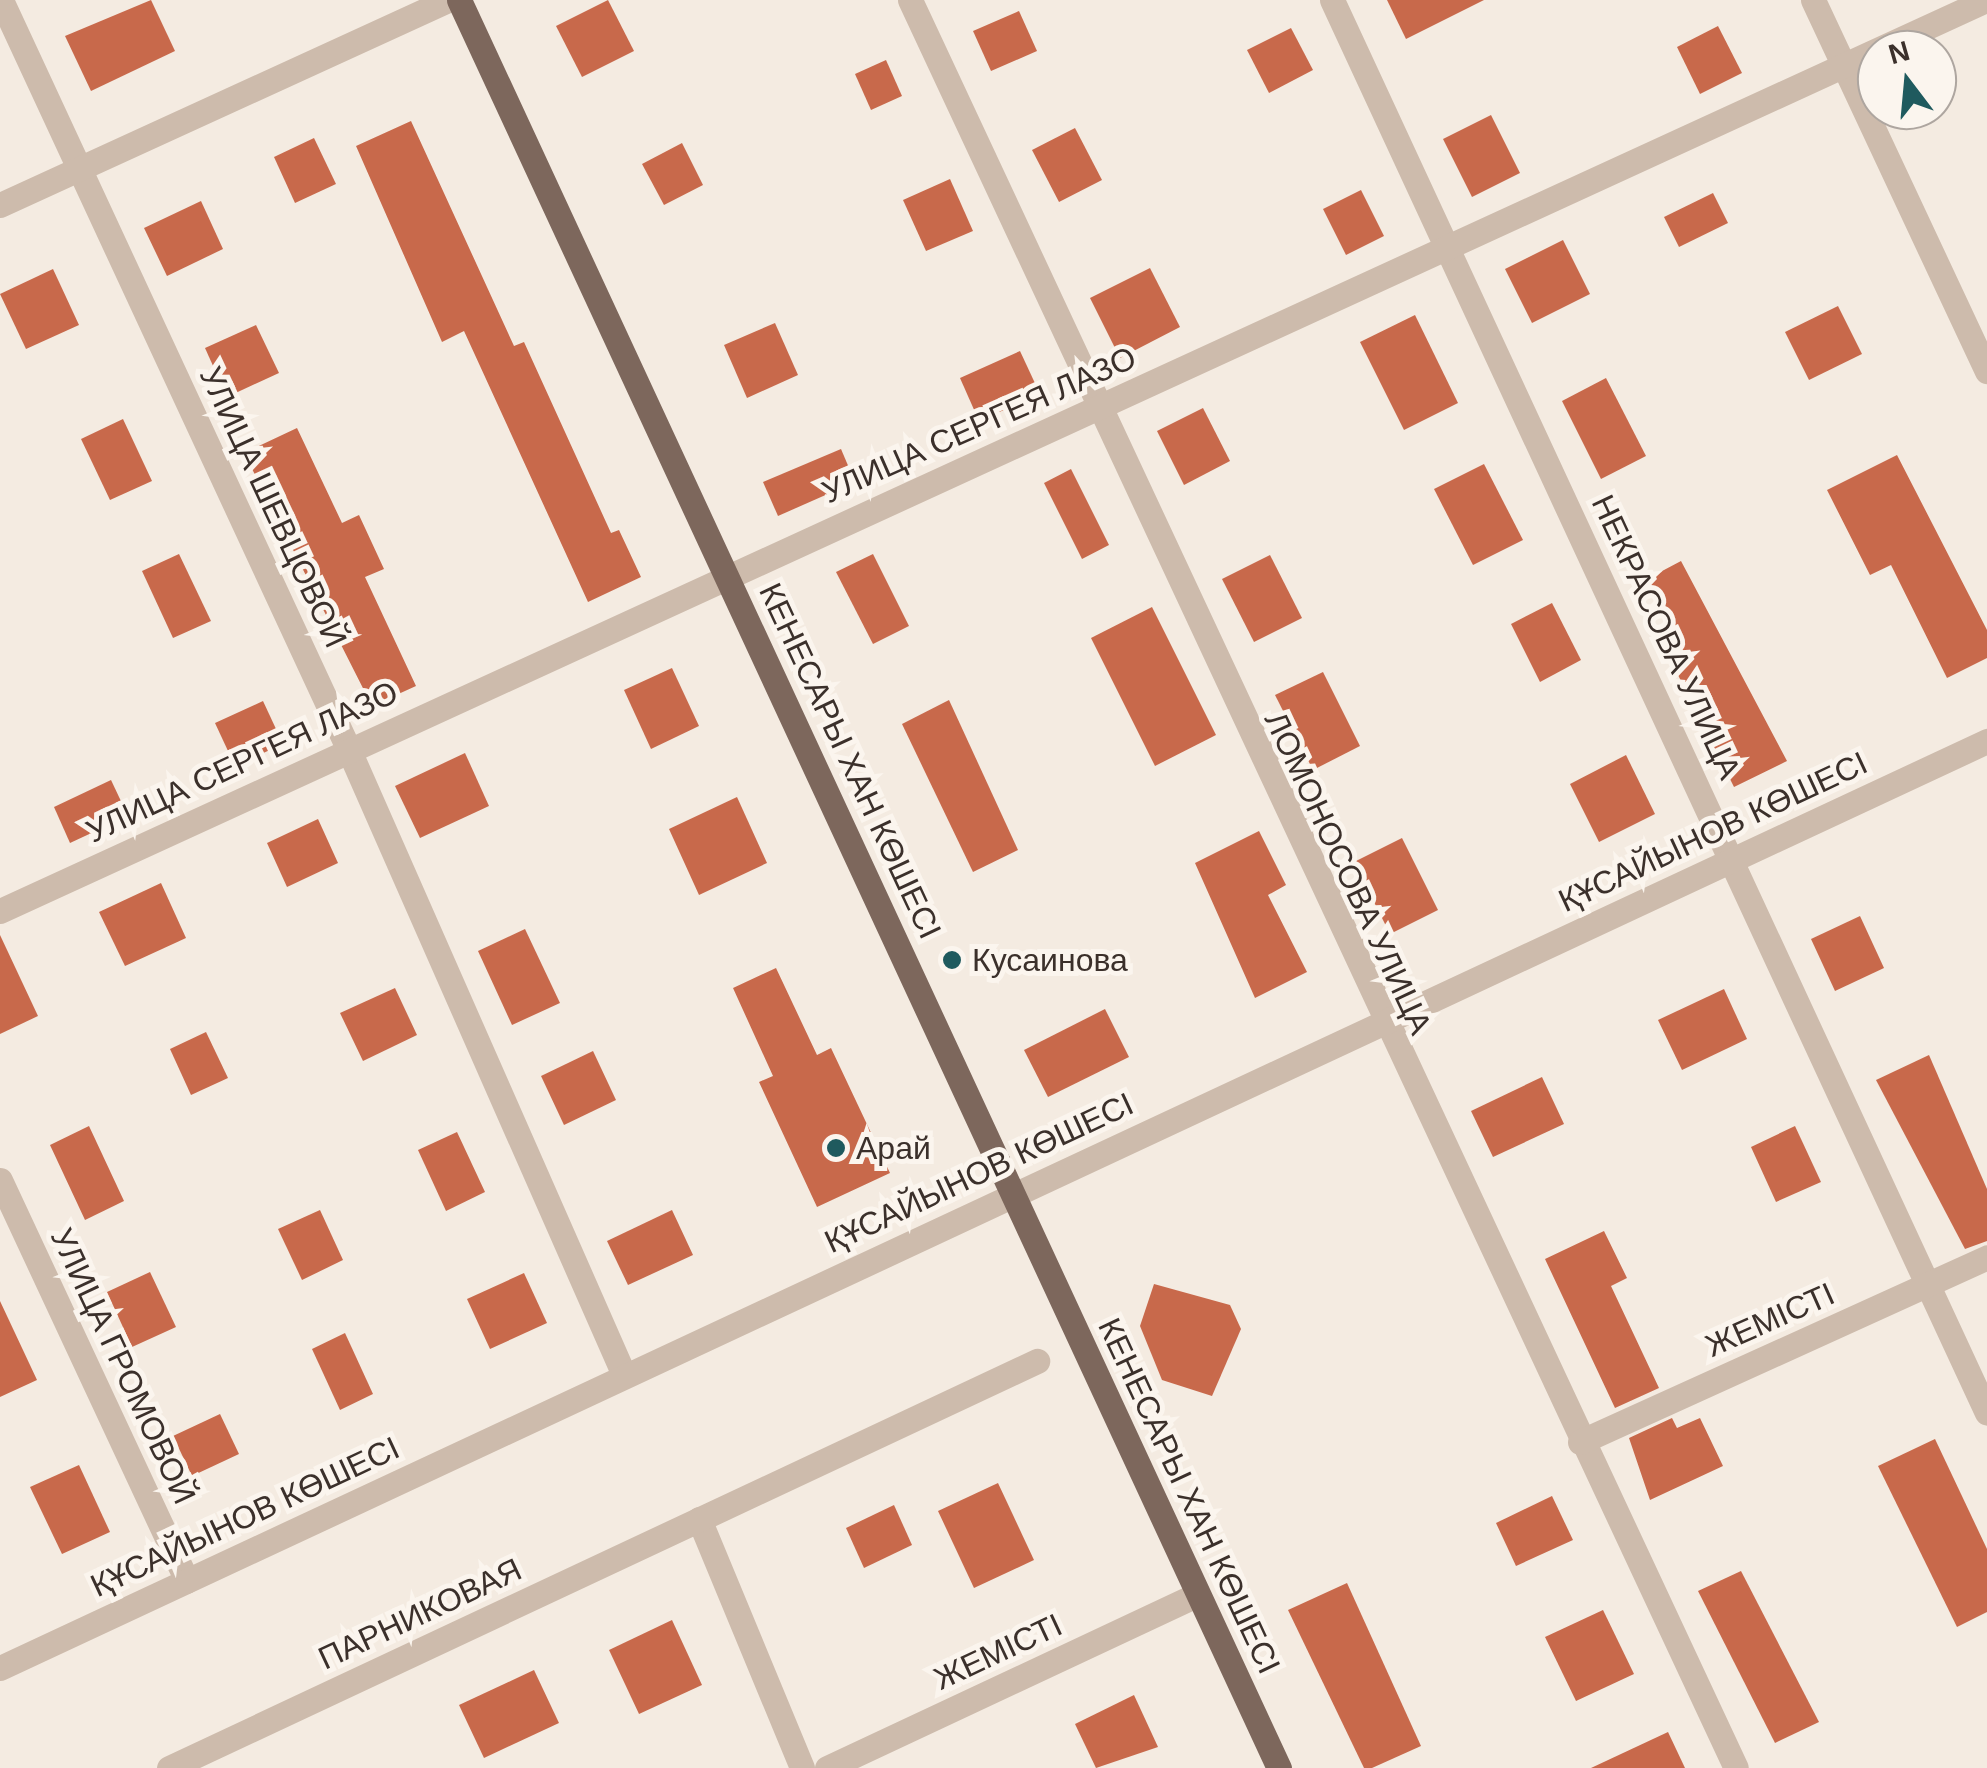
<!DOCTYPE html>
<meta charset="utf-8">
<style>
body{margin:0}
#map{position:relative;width:1987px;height:1768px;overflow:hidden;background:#f4ebe1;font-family:Arial,sans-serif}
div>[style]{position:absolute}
.building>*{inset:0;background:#c8694b}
.minor>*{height:25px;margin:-12.5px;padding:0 12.5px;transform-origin:12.5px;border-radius:12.5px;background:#cdbbac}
.major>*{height:25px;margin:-12.5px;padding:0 12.5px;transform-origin:12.5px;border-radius:12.5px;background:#7d675c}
.dots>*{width:28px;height:28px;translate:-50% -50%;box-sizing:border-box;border:5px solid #fbf5ee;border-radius:50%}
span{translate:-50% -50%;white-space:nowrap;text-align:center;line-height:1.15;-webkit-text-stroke:10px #fbf5ee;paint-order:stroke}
.street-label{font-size:32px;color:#3b302b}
.poi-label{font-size:32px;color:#3b302b}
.left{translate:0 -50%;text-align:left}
.north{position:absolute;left:1857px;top:30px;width:100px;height:100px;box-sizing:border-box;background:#fbf5ee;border:2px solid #aea6a0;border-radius:50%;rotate:344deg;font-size:28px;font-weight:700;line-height:40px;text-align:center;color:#3b302b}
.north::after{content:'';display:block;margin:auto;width:35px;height:45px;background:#1f5a5e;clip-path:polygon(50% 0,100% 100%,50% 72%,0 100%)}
</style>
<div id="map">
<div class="building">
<div style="clip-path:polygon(151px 0,175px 51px,91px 91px,65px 36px)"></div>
<div style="clip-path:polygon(608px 0,634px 51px,582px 77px,556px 26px)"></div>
<div style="clip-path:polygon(1387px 0,1484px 0,1406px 39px)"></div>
<div style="clip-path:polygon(1019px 11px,1037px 51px,991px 71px,973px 31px)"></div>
<div style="clip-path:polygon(1718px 26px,1742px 73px,1700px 94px,1677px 47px)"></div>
<div style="clip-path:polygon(1291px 28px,1313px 70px,1269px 93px,1247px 50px)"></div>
<div style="clip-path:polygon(886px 60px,902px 96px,871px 110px,855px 74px)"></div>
<div style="clip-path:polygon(1491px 115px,1520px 173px,1472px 197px,1443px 139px)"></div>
<div style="clip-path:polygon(411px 121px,514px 346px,524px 342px,611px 533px,619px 530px,641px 577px,588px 602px,464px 331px,442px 342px,356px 146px)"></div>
<div style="clip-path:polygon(1075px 128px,1102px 180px,1059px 202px,1032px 150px)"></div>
<div style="clip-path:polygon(314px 138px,336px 184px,295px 203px,274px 157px)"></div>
<div style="clip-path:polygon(682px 143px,703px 185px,664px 205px,642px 164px)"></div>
<div style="clip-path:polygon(950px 179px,973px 231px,926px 251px,903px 200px)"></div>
<div style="clip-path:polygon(1361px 190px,1384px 236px,1346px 255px,1323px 209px)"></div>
<div style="clip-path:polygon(1713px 193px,1728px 223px,1679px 247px,1664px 217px)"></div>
<div style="clip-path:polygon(201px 201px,223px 249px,167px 276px,144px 228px)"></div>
<div style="clip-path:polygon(1563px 240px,1590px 294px,1532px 323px,1505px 269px)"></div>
<div style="clip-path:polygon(1150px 268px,1180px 327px,1120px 358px,1090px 298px)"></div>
<div style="clip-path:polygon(53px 269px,79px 325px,26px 349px,0 294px)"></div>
<div style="clip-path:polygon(1838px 306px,1862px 354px,1809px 380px,1785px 332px)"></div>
<div style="clip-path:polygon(1415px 315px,1458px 403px,1404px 430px,1360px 342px)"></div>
<div style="clip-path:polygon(775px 323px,798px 375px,747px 398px,724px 345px)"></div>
<div style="clip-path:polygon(256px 325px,279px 373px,227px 397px,205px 348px)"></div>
<div style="clip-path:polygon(1020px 351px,1040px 394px,979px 421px,960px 378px)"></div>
<div style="clip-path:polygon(1606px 378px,1646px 456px,1601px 479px,1562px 401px)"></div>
<div style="clip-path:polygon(1203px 408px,1230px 461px,1184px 485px,1157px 431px)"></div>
<div style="clip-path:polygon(123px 419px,152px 481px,110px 500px,81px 439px)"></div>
<div style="clip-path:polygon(297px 428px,342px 523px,359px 515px,384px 569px,365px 577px,416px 686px,372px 706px,244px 453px)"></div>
<div style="clip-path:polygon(841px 449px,855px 482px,778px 516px,763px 482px)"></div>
<div style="clip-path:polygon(1897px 455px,1987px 630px,1987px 658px,1947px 678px,1891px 565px,1870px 575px,1827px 490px)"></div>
<div style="clip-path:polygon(1484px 464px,1523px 540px,1473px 565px,1434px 489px)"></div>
<div style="clip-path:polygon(1071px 469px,1109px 545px,1082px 559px,1044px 483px)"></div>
<div style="clip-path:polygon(179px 554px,211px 621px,173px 638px,142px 571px)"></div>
<div style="clip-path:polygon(873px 554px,909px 626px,873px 644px,836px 572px)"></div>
<div style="clip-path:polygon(1270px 555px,1302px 618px,1254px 642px,1222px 579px)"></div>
<div style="clip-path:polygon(1681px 561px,1787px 761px,1734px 787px,1673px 665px,1687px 658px,1647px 579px)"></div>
<div style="clip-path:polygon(1552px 603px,1581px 660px,1540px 682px,1511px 624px)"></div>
<div style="clip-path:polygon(1152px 607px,1216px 735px,1155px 766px,1091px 638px)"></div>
<div style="clip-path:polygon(672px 668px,699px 726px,651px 749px,624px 690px)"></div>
<div style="clip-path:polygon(1323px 672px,1360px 746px,1313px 770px,1275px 695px)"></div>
<div style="clip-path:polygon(949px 700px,1018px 850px,973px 872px,902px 724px)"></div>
<div style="clip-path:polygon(263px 701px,283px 744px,235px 766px,215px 723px)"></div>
<div style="clip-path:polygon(465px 753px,489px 806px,420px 838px,395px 786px)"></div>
<div style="clip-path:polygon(1626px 755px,1655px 814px,1599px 842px,1570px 784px)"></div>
<div style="clip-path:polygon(111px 780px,128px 816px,70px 843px,54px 807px)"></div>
<div style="clip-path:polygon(737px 797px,767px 863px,699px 895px,669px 829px)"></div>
<div style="clip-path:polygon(318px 819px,338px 863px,287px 887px,267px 843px)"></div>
<div style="clip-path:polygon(1259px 831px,1286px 885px,1268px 895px,1307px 972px,1255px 998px,1195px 863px)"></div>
<div style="clip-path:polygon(1402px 838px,1438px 910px,1390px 934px,1354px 862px)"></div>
<div style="clip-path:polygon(161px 883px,186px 938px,125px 966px,99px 912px)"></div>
<div style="clip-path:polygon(1860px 916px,1884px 968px,1835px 991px,1811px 939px)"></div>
<div style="clip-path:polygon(525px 929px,560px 1003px,512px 1025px,478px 951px)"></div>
<div style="clip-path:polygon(0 935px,38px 1016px,0 1034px)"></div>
<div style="clip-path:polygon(776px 968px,817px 1055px,831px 1048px,890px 1173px,817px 1207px,759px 1082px,773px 1076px,733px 988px)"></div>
<div style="clip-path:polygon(395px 988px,417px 1035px,363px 1061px,340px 1013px)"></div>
<div style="clip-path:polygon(1724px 989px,1747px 1039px,1682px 1070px,1658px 1020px)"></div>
<div style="clip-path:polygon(1105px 1009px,1129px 1057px,1048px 1097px,1024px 1050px)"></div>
<div style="clip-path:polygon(206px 1032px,228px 1078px,191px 1095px,170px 1049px)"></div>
<div style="clip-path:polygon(593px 1051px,616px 1100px,564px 1125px,541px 1076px)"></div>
<div style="clip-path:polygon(1929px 1055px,1987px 1189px,1987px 1241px,1965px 1249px,1876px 1080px)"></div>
<div style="clip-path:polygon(1542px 1077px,1564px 1124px,1493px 1157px,1471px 1111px)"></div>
<div style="clip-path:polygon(89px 1126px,124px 1201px,85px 1220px,50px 1145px)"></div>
<div style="clip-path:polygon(1795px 1126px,1821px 1182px,1776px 1202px,1751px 1147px)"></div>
<div style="clip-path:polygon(457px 1132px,485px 1192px,446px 1211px,418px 1150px)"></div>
<div style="clip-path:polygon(320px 1210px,343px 1260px,302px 1280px,278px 1229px)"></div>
<div style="clip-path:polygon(672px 1210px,693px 1255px,628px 1285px,607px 1241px)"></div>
<div style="clip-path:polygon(1604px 1231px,1627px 1278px,1611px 1286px,1659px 1388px,1615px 1408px,1545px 1259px)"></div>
<div style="clip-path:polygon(150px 1272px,176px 1327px,132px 1347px,107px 1292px)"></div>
<div style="clip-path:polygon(524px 1273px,547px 1323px,490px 1349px,467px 1299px)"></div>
<div style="clip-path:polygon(1154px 1284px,1230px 1305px,1241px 1329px,1212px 1396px,1162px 1380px,1140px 1326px)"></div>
<div style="clip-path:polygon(0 1301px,37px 1380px,0 1397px)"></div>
<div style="clip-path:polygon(345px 1333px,373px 1394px,340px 1410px,312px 1349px)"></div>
<div style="clip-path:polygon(220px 1414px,239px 1454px,192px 1476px,173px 1436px)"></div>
<div style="clip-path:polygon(1672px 1418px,1677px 1428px,1700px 1418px,1723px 1466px,1650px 1500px,1629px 1438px)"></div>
<div style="clip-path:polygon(1935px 1439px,1987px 1549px,1987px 1612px,1957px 1627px,1878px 1466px)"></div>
<div style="clip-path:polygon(79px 1465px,110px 1532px,62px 1554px,30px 1487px)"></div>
<div style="clip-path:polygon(998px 1483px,1034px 1560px,974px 1588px,938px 1511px)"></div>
<div style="clip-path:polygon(1552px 1496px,1573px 1540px,1516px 1566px,1496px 1523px)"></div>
<div style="clip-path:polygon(894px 1505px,912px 1545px,864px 1568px,846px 1528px)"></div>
<div style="clip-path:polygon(1741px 1571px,1819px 1722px,1775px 1743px,1698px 1591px)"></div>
<div style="clip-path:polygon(1347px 1583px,1421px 1746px,1372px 1768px,1364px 1768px,1288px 1610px)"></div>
<div style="clip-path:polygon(1603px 1610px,1634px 1674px,1576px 1701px,1545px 1637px)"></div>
<div style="clip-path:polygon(672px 1620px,702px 1685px,639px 1714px,609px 1650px)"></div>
<div style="clip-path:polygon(534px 1670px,559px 1723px,484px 1758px,459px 1705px)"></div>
<div style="clip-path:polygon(1134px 1695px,1158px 1747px,1096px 1768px,1075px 1724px)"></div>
<div style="clip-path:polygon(1668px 1732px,1685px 1768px,1591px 1768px)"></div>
</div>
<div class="minor">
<div style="left:1px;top:0;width:825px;rotate:65.11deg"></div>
<div style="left:348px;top:748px;width:685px;rotate:66.24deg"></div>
<div style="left:910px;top:0;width:1951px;rotate:64.96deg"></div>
<div style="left:1332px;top:0;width:1557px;rotate:65.13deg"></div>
<div style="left:1813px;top:0;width:410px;rotate:64.9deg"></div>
<div style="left:0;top:205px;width:493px;rotate:-24.6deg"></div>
<div style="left:0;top:911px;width:2185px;rotate:-24.64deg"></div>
<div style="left:0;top:1180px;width:442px;rotate:65deg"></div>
<div style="left:1580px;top:1442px;width:447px;rotate:-24.4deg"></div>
<div style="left:699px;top:1519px;width:269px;rotate:67.5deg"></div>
<div style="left:0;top:1668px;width:2193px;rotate:-25.01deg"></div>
<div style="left:169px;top:1768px;width:959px;rotate:-25.12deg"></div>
<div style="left:827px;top:1768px;width:408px;rotate:-25.1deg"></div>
</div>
<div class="major">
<div style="left:459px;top:0;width:1949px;rotate:65.12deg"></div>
</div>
<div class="dots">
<div style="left:952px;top:960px;background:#1f5a5e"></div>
<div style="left:836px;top:1148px;background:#1f5a5e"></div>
</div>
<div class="street-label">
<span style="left:979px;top:425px;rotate:-24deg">УЛИЦА СЕРГЕЯ ЛАЗО</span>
<span style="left:273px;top:507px;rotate:65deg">УЛИЦА ШЕВЦОВОЙ</span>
<span style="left:1666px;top:637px;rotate:65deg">НЕКРАСОВА УЛИЦА</span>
<span style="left:850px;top:761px;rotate:65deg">КЕНЕСАРЫ ХАН КӨШЕСІ</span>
<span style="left:242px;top:762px;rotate:-25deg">УЛИЦА СЕРГЕЯ ЛАЗО</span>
<span style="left:1713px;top:832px;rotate:-25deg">ҚҰСАЙЫНОВ КӨШЕСІ</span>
<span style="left:1348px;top:873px;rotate:65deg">ЛОМОНОСОВА УЛИЦА</span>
<span style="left:979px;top:1173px;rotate:-25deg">ҚҰСАЙЫНОВ КӨШЕСІ</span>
<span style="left:1770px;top:1320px;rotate:-24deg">ЖЕМІСТІ</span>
<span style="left:123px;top:1366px;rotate:65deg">УЛИЦА ГРОМОВОЙ</span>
<span style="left:1189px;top:1496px;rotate:65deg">КЕНЕСАРЫ ХАН КӨШЕСІ</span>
<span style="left:245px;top:1517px;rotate:-25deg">ҚҰСАЙЫНОВ КӨШЕСІ</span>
<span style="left:420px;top:1614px;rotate:-25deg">ПАРНИКОВАЯ</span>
<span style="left:998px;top:1652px;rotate:-25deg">ЖЕМІСТІ</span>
</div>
<div class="poi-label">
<span class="left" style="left:972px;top:960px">Кусаинова</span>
<span class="left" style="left:856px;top:1148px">Арай</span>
</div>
<div class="north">N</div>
</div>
